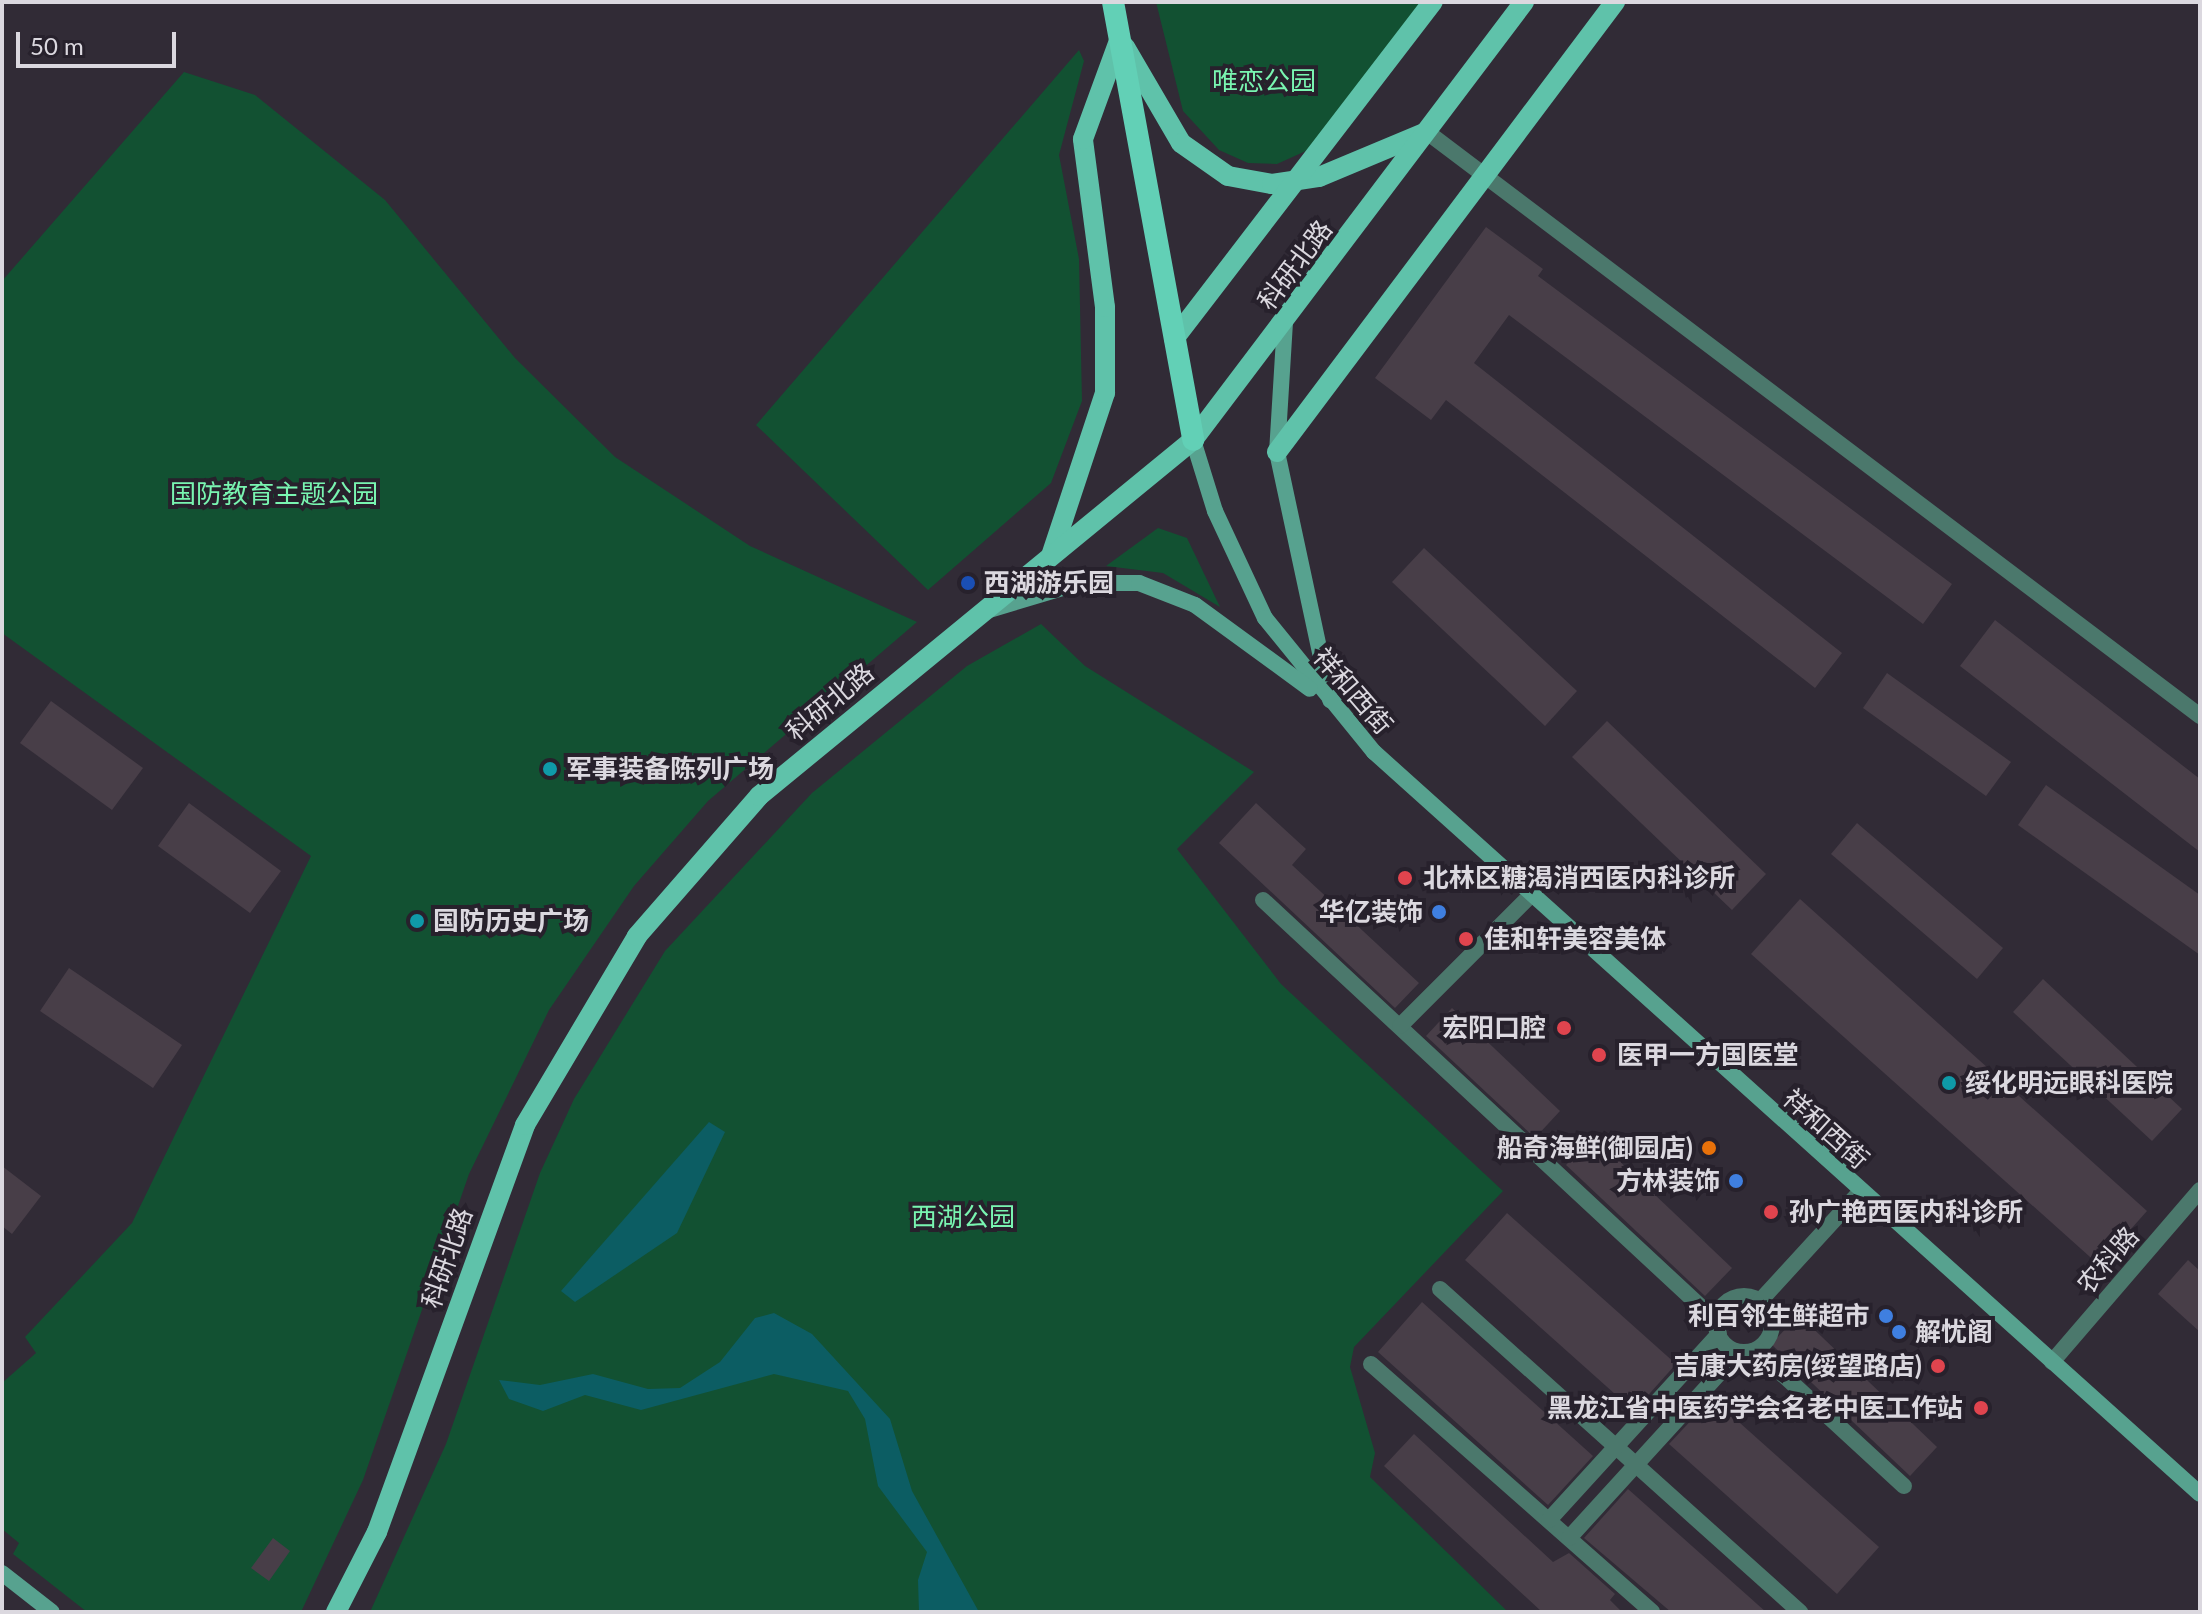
<!DOCTYPE html>
<meta charset="utf-8">
<style>
body{margin:0}
#map{position:relative;width:2202px;height:1614px;overflow:hidden;background:#312b36;font-family:Lato,"Noto Sans SC",sans-serif}
div>[style]{position:absolute}
.green>*{inset:0;background:#125132}
.water>*{inset:0;background:#0c5d63}
.building>*{inset:0;background:#483e48}
.minor>*{height:16px;margin:-8px;padding:0 8px;transform-origin:8px;border-radius:8px;background:#4b786c}
.minor>.ring{margin:-8px;padding:0;box-sizing:content-box;background:none;border:16px solid #4b786c;border-radius:50%}
.tertiary>*{height:16px;margin:-8px;padding:0 8px;transform-origin:8px;border-radius:8px;background:#4b786c}
.secondary>*{height:16px;margin:-8px;padding:0 8px;transform-origin:8px;border-radius:8px;background:#57a28f}
.primary>*{height:20px;margin:-10px;padding:0 10px;transform-origin:10px;border-radius:10px;background:#5fc2aa}
.trunk>*{height:22px;margin:-11px;padding:0 11px;transform-origin:11px;border-radius:11px;background:#62d0b6}
.dots>*{width:22px;height:22px;translate:-50% -50%;box-sizing:border-box;border:4px solid #27212c;border-radius:50%}
span{translate:-50% -50%;white-space:nowrap;text-align:center;line-height:1.15;-webkit-text-stroke:8px #27212c;paint-order:stroke}
.park-label{font-size:26px;color:#79f5b1}
.street-label{font-size:26px;color:#dbd8df}
.poi-label{font-size:26px;color:#dbd8df;font-weight:700}
.left{translate:0 -50%;text-align:left}
.right{translate:-100% -50%;text-align:right}
.frame{position:absolute;inset:0;border:4px solid #dbd8df;pointer-events:none}
.scale{position:absolute;left:16px;top:32px;width:160px;height:36px;box-sizing:border-box;border:4px solid #dbd8df;border-top:0;padding-left:10px;font-size:24px;line-height:28px;white-space:nowrap;color:#dbd8df;-webkit-text-stroke:6px #27212c;paint-order:stroke}
</style>
<div id="map">
<div class="green">
<div style="clip-path:polygon(1156px 2px,1428px 2px,1308px 150px,1277px 164px,1248px 163px,1219px 150px,1183px 111px)"></div>
<div style="clip-path:polygon(1079px 50px,1084px 61px,1059px 155px,1079px 259px,1082px 401px,1051px 483px,928px 590px,756px 425px)"></div>
<div style="clip-path:polygon(184px 72px,255px 95px,385px 200px,515px 358px,615px 457px,750px 546px,917px 622px,708px 801px,634px 886px,549px 1010px,469px 1174px,363px 1480px,301px 1612px,87px 1612px,13px 1554px,19px 1543px,2px 1529px,2px 1383px,36px 1353px,25px 1337px,132px 1223px,311px 856px,2px 633px,2px 281px)"></div>
<div style="clip-path:polygon(1158px 528px,1187px 538px,1220px 607px,1163px 573px,1106px 566px)"></div>
<div style="clip-path:polygon(1041px 624px,1085px 666px,1254px 772px,1177px 849px,1281px 984px,1503px 1191px,1354px 1347px,1350px 1367px,1375px 1453px,1370px 1477px,1508px 1612px,370px 1612px,446px 1444px,540px 1173px,574px 1099px,665px 951px,812px 793px,967px 666px)"></div>
</div>
<div class="water">
<div style="clip-path:polygon(709px 1122px,725px 1132px,677px 1233px,575px 1302px,561px 1291px)"></div>
<div style="clip-path:polygon(774px 1313px,812px 1334px,890px 1419px,912px 1491px,979px 1612px,919px 1612px,918px 1580px,927px 1552px,878px 1486px,865px 1419px,848px 1391px,774px 1374px,641px 1410px,585px 1395px,543px 1411px,509px 1399px,499px 1380px,540px 1385px,593px 1374px,648px 1389px,680px 1388px,720px 1362px,755px 1318px)"></div>
</div>
<div class="building">
<div style="clip-path:polygon(1486px 227px,1543px 269px,1538px 276px,1952px 584px,1923px 624px,1509px 315px,1474px 363px,1842px 653px,1815px 688px,1446px 400px,1431px 420px,1375px 378px)"></div>
<div style="clip-path:polygon(1424px 548px,1577px 691px,1545px 726px,1392px 582px)"></div>
<div style="clip-path:polygon(1995px 620px,2200px 779px,2200px 852px,1960px 666px)"></div>
<div style="clip-path:polygon(1887px 673px,2011px 762px,1986px 796px,1863px 708px)"></div>
<div style="clip-path:polygon(51px 701px,143px 768px,112px 810px,20px 743px)"></div>
<div style="clip-path:polygon(1607px 721px,1766px 874px,1732px 910px,1572px 757px)"></div>
<div style="clip-path:polygon(2046px 785px,2200px 895px,2200px 955px,2018px 825px)"></div>
<div style="clip-path:polygon(189px 803px,281px 871px,250px 913px,158px 846px)"></div>
<div style="clip-path:polygon(1256px 803px,1306px 849px,1292px 865px,1419px 983px,1395px 1008px,1219px 843px)"></div>
<div style="clip-path:polygon(1857px 823px,2003px 948px,1977px 979px,1831px 854px)"></div>
<div style="clip-path:polygon(1800px 899px,2147px 1211px,2099px 1265px,1751px 954px)"></div>
<div style="clip-path:polygon(69px 968px,182px 1045px,153px 1088px,40px 1011px)"></div>
<div style="clip-path:polygon(2043px 979px,2182px 1109px,2152px 1141px,2013px 1012px)"></div>
<div style="clip-path:polygon(1452px 1008px,1560px 1111px,1535px 1138px,1426px 1036px)"></div>
<div style="clip-path:polygon(1593px 1136px,1732px 1268px,1705px 1296px,1566px 1165px)"></div>
<div style="clip-path:polygon(2px 1166px,41px 1196px,12px 1234px,2px 1226px)"></div>
<div style="clip-path:polygon(1507px 1213px,1676px 1364px,1634px 1411px,1465px 1260px)"></div>
<div style="clip-path:polygon(2188px 1260px,2200px 1271px,2200px 1332px,2158px 1294px)"></div>
<div style="clip-path:polygon(1422px 1302px,1593px 1456px,1548px 1505px,1378px 1352px)"></div>
<div style="clip-path:polygon(1799px 1315px,1937px 1447px,1910px 1476px,1771px 1344px)"></div>
<div style="clip-path:polygon(1712px 1398px,1879px 1547px,1837px 1594px,1669px 1444px)"></div>
<div style="clip-path:polygon(1414px 1434px,1553px 1562px,1569px 1553px,1615px 1594px,1610px 1600px,1622px 1612px,1542px 1612px,1384px 1466px)"></div>
<div style="clip-path:polygon(1628px 1489px,1766px 1612px,1671px 1612px,1584px 1538px)"></div>
<div style="clip-path:polygon(273px 1538px,290px 1551px,269px 1581px,251px 1568px)"></div>
</div>
<div class="minor">
<div style="left:1263px;top:900px;width:618px;rotate:42.9deg"></div>
<div style="left:1400px;top:1026px;width:184px;rotate:-45deg"></div>
<div style="left:1440px;top:1289px;width:484px;rotate:41.9deg"></div>
<div class="ring" style="left:1716px;top:1296px;width:40px;height:40px"></div>
<div style="left:1760px;top:1301px;width:148px;rotate:-47.5deg"></div>
<div style="left:1756px;top:1350px;width:201px;rotate:42.6deg"></div>
<div style="left:1371px;top:1364px;width:375px;rotate:41.4deg"></div>
<div style="left:1549px;top:1520px;width:252px;rotate:-47.6deg"></div>
<div style="left:1569px;top:1538px;width:252px;rotate:-47.6deg"></div>
</div>
<div class="tertiary">
<div style="left:1427px;top:132px;width:969px;rotate:37.07deg"></div>
<div style="left:2052px;top:1362px;width:227px;rotate:-49.3deg"></div>
</div>
<div class="secondary">
<div style="left:1285px;top:322px;width:130px;rotate:93.5deg"></div>
<div style="left:1277px;top:452px;width:254px;rotate:77.9deg"></div>
<div style="left:1193px;top:440px;width:74px;rotate:72.8deg"></div>
<div style="left:1215px;top:511px;width:118px;rotate:65deg"></div>
<div style="left:1265px;top:618px;width:173px;rotate:50.9deg"></div>
<div style="left:1374px;top:752px;width:1110px;rotate:41.93deg"></div>
<div style="left:989px;top:610px;width:94px;rotate:-16.7deg"></div>
<div style="left:1079px;top:583px;width:60px"></div>
<div style="left:1139px;top:583px;width:60px;rotate:21.4deg"></div>
<div style="left:1195px;top:605px;width:142px;rotate:36.1deg"></div>
<div style="left:2px;top:1573px;width:63px;rotate:38deg"></div>
</div>
<div class="primary">
<div style="left:1125px;top:47px;width:111px;rotate:59.7deg"></div>
<div style="left:1181px;top:143px;width:57px;rotate:35.1deg"></div>
<div style="left:1228px;top:176px;width:45px;rotate:10.3deg"></div>
<div style="left:1272px;top:184px;width:48px;rotate:-8.5deg"></div>
<div style="left:1319px;top:177px;width:114px;rotate:-22.7deg"></div>
<div style="left:1174px;top:339px;width:425px;rotate:-52.5deg"></div>
<div style="left:1277px;top:452px;width:563px;rotate:-53.09deg"></div>
<div style="left:1052px;top:553px;width:169px;rotate:-71.7deg"></div>
<div style="left:1105px;top:393px;width:86px;rotate:-90deg"></div>
<div style="left:1105px;top:307px;width:169px;rotate:-97.5deg"></div>
<div style="left:1083px;top:139px;width:108px;rotate:-69.9deg"></div>
<div style="left:336px;top:1612px;width:90px;rotate:-62.9deg"></div>
<div style="left:377px;top:1532px;width:433px;rotate:-70deg"></div>
<div style="left:525px;top:1125px;width:220px;rotate:-59.3deg"></div>
<div style="left:637px;top:936px;width:186px;rotate:-48.9deg"></div>
<div style="left:759px;top:796px;width:561px;rotate:-39.36deg"></div>
<div style="left:1193px;top:440px;width:549px;rotate:-52.92deg"></div>
</div>
<div class="trunk">
<div style="left:1113px;top:2px;width:445px;rotate:79.6deg"></div>
</div>
<div class="dots">
<div style="left:968px;top:583px;background:#1a4fb4"></div>
<div style="left:550px;top:769px;background:#0f9aa8"></div>
<div style="left:1405px;top:878px;background:#e0444e"></div>
<div style="left:1439px;top:912px;background:#3f7fe0"></div>
<div style="left:417px;top:921px;background:#0f9aa8"></div>
<div style="left:1466px;top:939px;background:#e0444e"></div>
<div style="left:1564px;top:1028px;background:#e0444e"></div>
<div style="left:1599px;top:1055px;background:#e0444e"></div>
<div style="left:1949px;top:1083px;background:#0f9aa8"></div>
<div style="left:1709px;top:1148px;background:#e8710a"></div>
<div style="left:1736px;top:1181px;background:#3f7fe0"></div>
<div style="left:1771px;top:1212px;background:#e0444e"></div>
<div style="left:1886px;top:1316px;background:#3f7fe0"></div>
<div style="left:1899px;top:1332px;background:#3f7fe0"></div>
<div style="left:1938px;top:1366px;background:#e0444e"></div>
<div style="left:1981px;top:1408px;background:#e0444e"></div>
</div>
<div class="park-label">
<span style="left:1264px;top:81px">唯恋公园</span>
<span style="left:274px;top:494px">国防教育主题公园</span>
<span style="left:963px;top:1217px">西湖公园</span>
</div>
<div class="street-label">
<span style="left:1295px;top:265px;rotate:-53deg">科研北路</span>
<span style="left:1353px;top:691px;rotate:49deg">祥和西街</span>
<span style="left:830px;top:702px;rotate:-40deg">科研北路</span>
<span style="left:1826px;top:1129px;rotate:42deg">祥和西街</span>
<span style="left:447px;top:1258px;rotate:-71deg">科研北路</span>
<span style="left:2108px;top:1260px;rotate:-49deg">农科路</span>
</div>
<div class="poi-label">
<span class="left" style="left:984px;top:583px">西湖游乐园</span>
<span class="left" style="left:566px;top:769px">军事装备陈列广场</span>
<span class="left" style="left:1423px;top:878px">北林区糖渴消西医内科诊所</span>
<span class="right" style="left:1423px;top:912px">华亿装饰</span>
<span class="left" style="left:433px;top:921px">国防历史广场</span>
<span class="left" style="left:1484px;top:939px">佳和轩美容美体</span>
<span class="right" style="left:1546px;top:1028px">宏阳口腔</span>
<span class="left" style="left:1617px;top:1055px">医甲一方国医堂</span>
<span class="left" style="left:1965px;top:1083px">绥化明远眼科医院</span>
<span class="right" style="left:1693px;top:1148px">船奇海鲜(御园店)</span>
<span class="right" style="left:1720px;top:1181px">方林装饰</span>
<span class="left" style="left:1789px;top:1212px">孙广艳西医内科诊所</span>
<span class="right" style="left:1870px;top:1316px">利百邻生鲜超市</span>
<span class="left" style="left:1915px;top:1332px">解忧阁</span>
<span class="right" style="left:1922px;top:1366px">吉康大药房(绥望路店)</span>
<span class="right" style="left:1963px;top:1408px">黑龙江省中医药学会名老中医工作站</span>
</div>
<div class="frame"></div>
<div class="scale">50 m</div>
</div>
